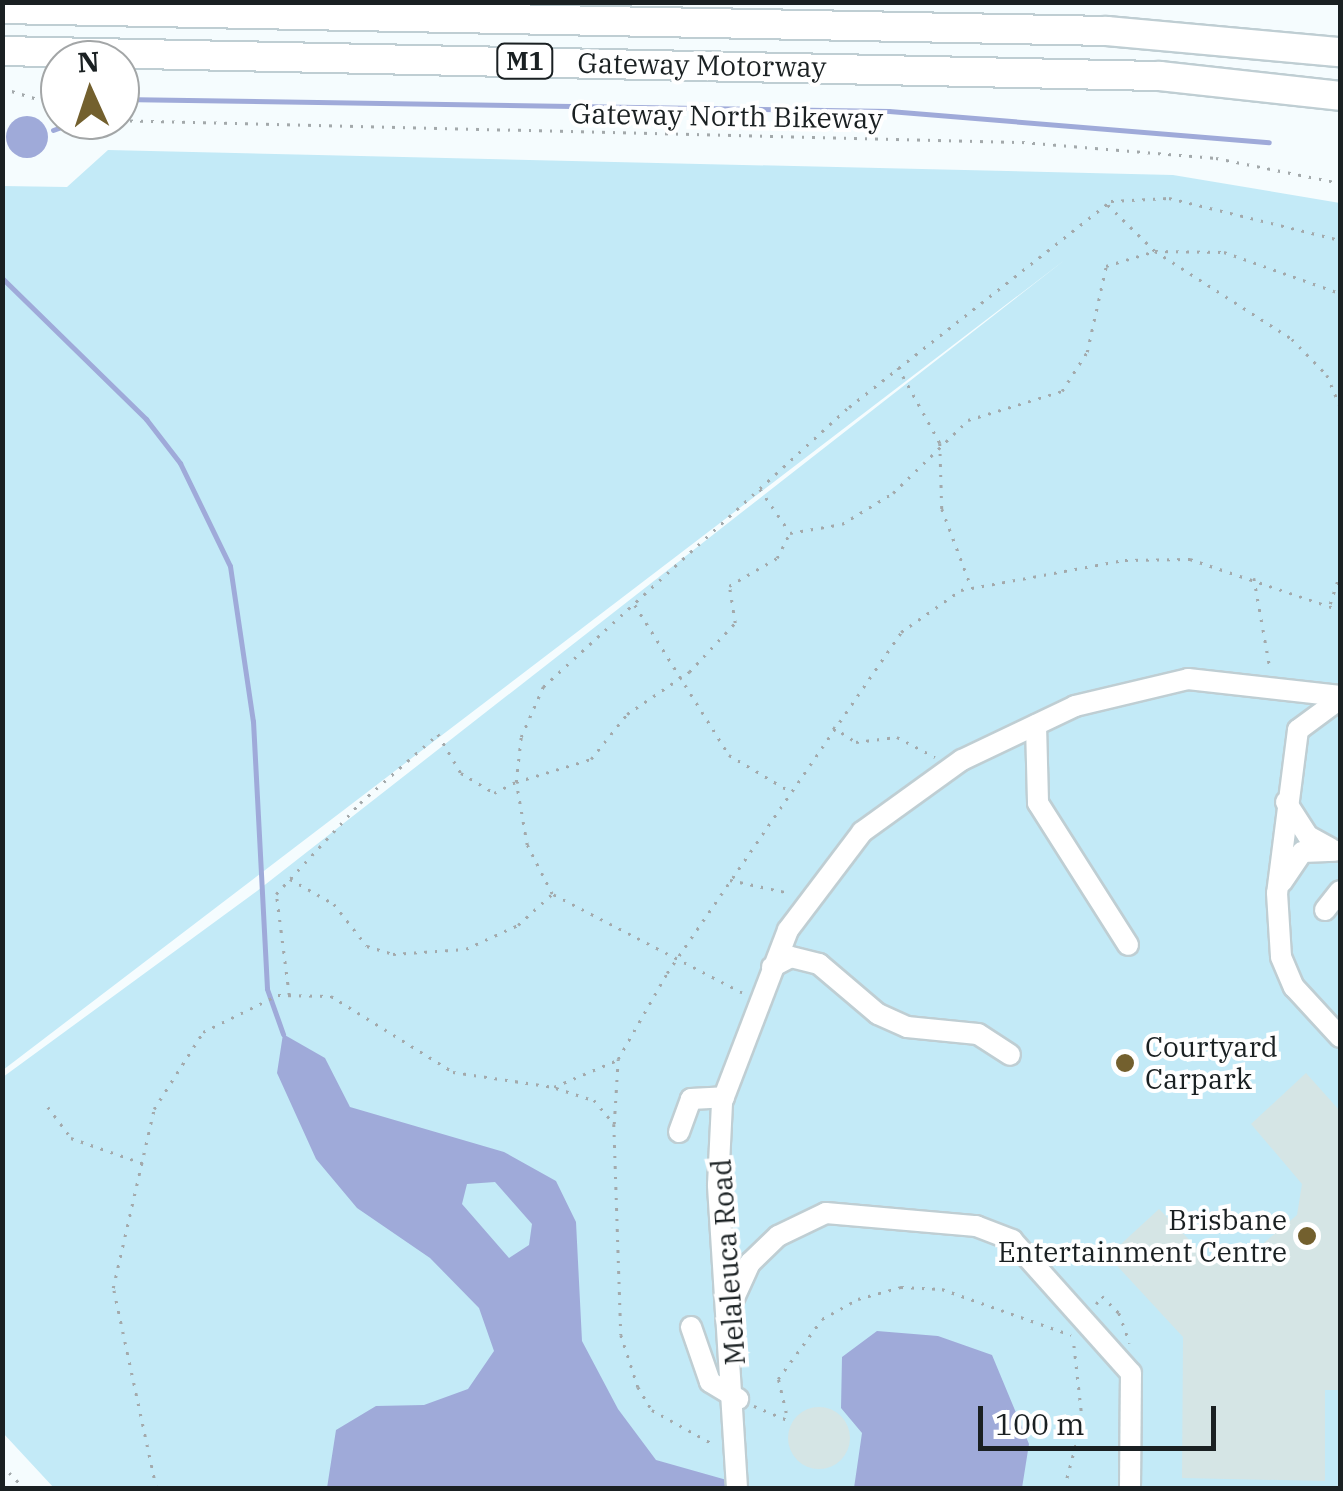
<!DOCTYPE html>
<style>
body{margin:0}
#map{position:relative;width:1343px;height:1491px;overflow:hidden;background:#f5fcfe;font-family:"IBM Plex Serif",serif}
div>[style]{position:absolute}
.green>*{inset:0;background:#c3eaf7}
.water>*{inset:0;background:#9faad9}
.round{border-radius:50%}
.stream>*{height:5px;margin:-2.5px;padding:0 2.5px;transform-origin:2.5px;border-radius:2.5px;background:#9faad9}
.building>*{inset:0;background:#d5e5e5}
.path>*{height:2.5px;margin-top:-1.25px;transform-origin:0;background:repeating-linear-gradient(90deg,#a3a9ab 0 2.5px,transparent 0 10.5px)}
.roads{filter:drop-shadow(2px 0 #bfced3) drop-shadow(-2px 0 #bfced3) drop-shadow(0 2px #bfced3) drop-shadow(0 -2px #bfced3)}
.minor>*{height:20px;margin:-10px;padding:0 10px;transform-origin:10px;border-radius:10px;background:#fff}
.highway>*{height:28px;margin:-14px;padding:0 14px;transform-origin:14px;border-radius:14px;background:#fff}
.dots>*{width:28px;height:28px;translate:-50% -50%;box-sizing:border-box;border:5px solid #fff;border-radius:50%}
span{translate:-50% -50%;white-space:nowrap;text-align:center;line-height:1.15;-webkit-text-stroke:8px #fff;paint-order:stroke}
.shield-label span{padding:2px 8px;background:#fff;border:2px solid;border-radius:8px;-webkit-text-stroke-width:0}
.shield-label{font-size:25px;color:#1a2022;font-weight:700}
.street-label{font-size:28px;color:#1a2022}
.poi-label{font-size:28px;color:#1a2022}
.left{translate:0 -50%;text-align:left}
.right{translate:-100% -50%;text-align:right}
.frame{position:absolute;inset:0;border:5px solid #1a2022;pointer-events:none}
.north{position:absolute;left:40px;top:40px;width:100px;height:100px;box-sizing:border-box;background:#fff;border:2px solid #a3a6a7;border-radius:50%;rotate:357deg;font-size:28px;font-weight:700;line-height:40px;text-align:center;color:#1a2022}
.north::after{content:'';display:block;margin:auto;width:35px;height:45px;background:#73602e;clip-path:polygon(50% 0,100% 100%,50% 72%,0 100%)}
.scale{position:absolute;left:978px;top:1406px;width:238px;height:45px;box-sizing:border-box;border:5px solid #1a2022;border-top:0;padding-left:12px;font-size:30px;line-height:35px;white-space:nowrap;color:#1a2022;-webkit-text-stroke:8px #fff;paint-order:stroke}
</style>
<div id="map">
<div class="green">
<div style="clip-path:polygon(108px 150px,1173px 175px,1340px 203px,1340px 1488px,54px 1488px,3px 1433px,3px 1077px,257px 891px,1066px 259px,3px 1070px,3px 186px,67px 187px)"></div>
</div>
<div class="water">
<div class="round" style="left:6px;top:116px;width:42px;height:42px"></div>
<div style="clip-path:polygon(evenodd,283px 1034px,325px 1058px,350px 1107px,504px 1152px,556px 1181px,576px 1222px,582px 1341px,618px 1409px,656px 1460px,755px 1488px,327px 1488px,336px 1430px,376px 1406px,424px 1405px,468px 1389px,494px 1351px,479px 1308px,430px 1258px,357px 1208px,316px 1159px,277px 1073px,283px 1034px,495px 1182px,532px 1224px,529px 1245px,509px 1258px,462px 1204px,467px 1184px,495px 1182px)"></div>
<div style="clip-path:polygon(877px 1331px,938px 1336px,992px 1355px,1029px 1444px,1022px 1488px,854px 1488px,862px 1433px,841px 1408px,842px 1357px)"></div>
</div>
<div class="stream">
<div style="left:120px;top:99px;width:769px;rotate:0.89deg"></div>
<div style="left:889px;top:111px;width:381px;rotate:4.7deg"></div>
<div style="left:53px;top:130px;width:15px;rotate:-20deg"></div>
<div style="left:2px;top:278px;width:202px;rotate:44.4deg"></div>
<div style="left:146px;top:419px;width:56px;rotate:52.3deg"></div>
<div style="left:180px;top:463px;width:114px;rotate:64.1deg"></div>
<div style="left:230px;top:566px;width:157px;rotate:81.6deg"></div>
<div style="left:253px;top:721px;width:268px;rotate:87deg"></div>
<div style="left:267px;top:989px;width:48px;rotate:70.4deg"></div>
</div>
<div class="building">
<div style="clip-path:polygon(1306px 1073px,1340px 1111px,1340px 1390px,1325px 1390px,1325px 1481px,1182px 1478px,1183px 1337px,1108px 1256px,1159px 1209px,1207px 1258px,1240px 1263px,1297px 1215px,1302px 1184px,1251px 1124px)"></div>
<div class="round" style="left:788px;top:1407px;width:62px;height:62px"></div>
</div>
<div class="path">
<div style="left:2px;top:88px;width:61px;rotate:17.2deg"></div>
<div style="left:109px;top:120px;width:913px;rotate:1.38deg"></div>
<div style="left:1022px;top:142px;width:195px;rotate:4.7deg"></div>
<div style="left:1216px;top:158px;width:126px;rotate:11.4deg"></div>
<div style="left:1108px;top:205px;width:66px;rotate:44.4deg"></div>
<div style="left:1155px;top:251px;width:163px;rotate:32.7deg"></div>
<div style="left:1292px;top:339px;width:50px;rotate:45.8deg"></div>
<div style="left:1327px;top:375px;width:34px;rotate:67deg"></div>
<div style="left:898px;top:367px;width:87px;rotate:61.1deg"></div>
<div style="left:940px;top:443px;width:66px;rotate:88.3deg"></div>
<div style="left:942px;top:509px;width:82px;rotate:69.4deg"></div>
<div style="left:760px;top:489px;width:51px;rotate:55.4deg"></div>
<div style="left:1254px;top:578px;width:91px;rotate:79.9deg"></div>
<div style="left:1330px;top:604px;width:33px;rotate:-72deg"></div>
<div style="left:635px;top:605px;width:177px;rotate:57.9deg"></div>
<div style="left:729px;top:755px;width:69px;rotate:30.7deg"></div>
<div style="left:833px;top:727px;width:27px;rotate:33deg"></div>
<div style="left:856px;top:742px;width:41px;rotate:-7deg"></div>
<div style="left:897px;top:737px;width:43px;rotate:27.8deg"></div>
<div style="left:290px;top:879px;width:51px;rotate:29.6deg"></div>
<div style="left:334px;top:904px;width:53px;rotate:51.8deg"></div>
<div style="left:367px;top:946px;width:27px;rotate:17deg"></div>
<div style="left:393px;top:954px;width:73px;rotate:-3.9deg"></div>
<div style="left:466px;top:949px;width:57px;rotate:-24.8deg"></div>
<div style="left:518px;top:925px;width:45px;rotate:-42.3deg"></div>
<div style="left:730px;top:880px;width:61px;rotate:12.2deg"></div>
<div style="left:742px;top:993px;width:214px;rotate:-152.5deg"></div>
<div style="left:552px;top:894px;width:55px;rotate:-117deg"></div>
<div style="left:527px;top:845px;width:64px;rotate:-99.9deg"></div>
<div style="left:516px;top:782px;width:78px;rotate:-17deg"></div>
<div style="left:591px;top:759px;width:58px;rotate:-51.3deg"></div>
<div style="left:627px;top:714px;width:75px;rotate:-34.1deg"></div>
<div style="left:689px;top:672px;width:67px;rotate:-46.8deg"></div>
<div style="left:735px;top:623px;width:37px;rotate:-99deg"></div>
<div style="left:729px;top:586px;width:56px;rotate:-30.3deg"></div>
<div style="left:777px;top:558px;width:28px;rotate:-63deg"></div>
<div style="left:790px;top:533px;width:53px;rotate:-9.8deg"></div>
<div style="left:842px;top:524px;width:60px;rotate:-31.3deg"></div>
<div style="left:893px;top:493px;width:105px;rotate:-44.2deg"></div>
<div style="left:968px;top:420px;width:98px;rotate:-17.1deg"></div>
<div style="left:1062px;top:391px;width:46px;rotate:-57.3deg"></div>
<div style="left:1087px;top:352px;width:88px;rotate:-77.5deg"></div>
<div style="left:1106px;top:266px;width:51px;rotate:-17deg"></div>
<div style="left:1155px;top:251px;width:69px;rotate:0.8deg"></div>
<div style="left:1224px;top:252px;width:123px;rotate:19.5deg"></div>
<div style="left:289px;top:995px;width:102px;rotate:-97.3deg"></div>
<div style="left:276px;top:894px;width:124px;rotate:-47.3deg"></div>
<div style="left:360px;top:803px;width:104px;rotate:-41.5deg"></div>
<div style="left:438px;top:734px;width:45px;rotate:59.5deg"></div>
<div style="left:461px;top:773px;width:39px;rotate:31deg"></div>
<div style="left:494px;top:793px;width:25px;rotate:-27deg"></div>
<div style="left:516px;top:782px;width:45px;rotate:-83.7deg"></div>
<div style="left:521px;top:737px;width:55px;rotate:-66.3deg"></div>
<div style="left:543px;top:687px;width:415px;rotate:-42.5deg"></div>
<div style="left:849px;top:407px;width:333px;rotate:-38.2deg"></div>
<div style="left:1111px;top:201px;width:58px;rotate:-3deg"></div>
<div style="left:1169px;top:198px;width:176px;rotate:13.8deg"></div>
<div style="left:556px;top:1088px;width:40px;rotate:18deg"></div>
<div style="left:594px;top:1100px;width:31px;rotate:50deg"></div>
<div style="left:614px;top:1124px;width:211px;rotate:88.1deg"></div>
<div style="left:621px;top:1335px;width:55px;rotate:71.9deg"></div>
<div style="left:638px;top:1387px;width:27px;rotate:59deg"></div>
<div style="left:652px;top:1410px;width:72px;rotate:29.1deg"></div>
<div style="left:48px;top:1107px;width:39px;rotate:53deg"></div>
<div style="left:71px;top:1138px;width:78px;rotate:19.4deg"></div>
<div style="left:614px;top:1124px;width:65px;rotate:-86.5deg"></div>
<div style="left:618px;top:1059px;width:99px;rotate:-60.3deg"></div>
<div style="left:667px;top:973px;width:414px;rotate:-55.5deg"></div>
<div style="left:901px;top:632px;width:73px;rotate:-35deg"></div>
<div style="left:961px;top:590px;width:167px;rotate:-10.4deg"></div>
<div style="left:1125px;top:560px;width:65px;rotate:-0.9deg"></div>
<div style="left:1190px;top:559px;width:158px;rotate:18.8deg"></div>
<div style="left:1096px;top:1304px;width:10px;rotate:-53deg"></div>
<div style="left:1102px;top:1296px;width:24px;rotate:45deg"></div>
<div style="left:1119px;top:1313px;width:32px;rotate:70deg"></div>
<div style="left:754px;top:1406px;width:41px;rotate:22.8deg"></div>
<div style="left:786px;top:1413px;width:35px;rotate:-103deg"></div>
<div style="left:778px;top:1379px;width:74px;rotate:-53.7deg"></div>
<div style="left:822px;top:1319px;width:41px;rotate:-29.1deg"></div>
<div style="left:858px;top:1299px;width:45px;rotate:-15.6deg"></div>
<div style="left:901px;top:1287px;width:41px;rotate:2.8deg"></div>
<div style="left:942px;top:1289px;width:137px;rotate:19.6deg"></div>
<div style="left:2px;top:1465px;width:32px;rotate:46deg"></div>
<div style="left:156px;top:1488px;width:205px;rotate:-102.1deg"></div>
<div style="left:113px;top:1288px;width:184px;rotate:-77.1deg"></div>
<div style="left:154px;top:1109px;width:91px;rotate:-57.5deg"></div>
<div style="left:203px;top:1032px;width:84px;rotate:-26.3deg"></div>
<div style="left:278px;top:995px;width:53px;rotate:1.1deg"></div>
<div style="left:331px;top:996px;width:144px;rotate:31.9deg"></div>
<div style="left:453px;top:1072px;width:102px;rotate:8.4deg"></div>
<div style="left:554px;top:1087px;width:66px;rotate:-23.1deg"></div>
<div style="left:1064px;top:1488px;width:69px;rotate:-75deg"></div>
<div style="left:1082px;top:1421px;width:82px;rotate:-96.3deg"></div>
</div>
<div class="roads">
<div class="minor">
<div style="left:1340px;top:699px;width:52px;rotate:143.6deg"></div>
<div style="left:1298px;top:730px;width:164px;rotate:97.3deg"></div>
<div style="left:1277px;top:893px;width:64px;rotate:86.4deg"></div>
<div style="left:1281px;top:957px;width:33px;rotate:67deg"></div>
<div style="left:1294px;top:987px;width:68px;rotate:47.4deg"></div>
<div style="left:1036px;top:725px;width:78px;rotate:88.5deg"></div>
<div style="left:1038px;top:803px;width:168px;rotate:57.6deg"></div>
<div style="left:1286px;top:802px;width:40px;rotate:57.1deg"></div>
<div style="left:1308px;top:836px;width:26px;rotate:29deg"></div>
<div style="left:1282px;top:882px;width:36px;rotate:-56deg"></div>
<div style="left:1302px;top:852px;width:33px;rotate:-2deg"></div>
<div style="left:1325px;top:910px;width:24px;rotate:-52deg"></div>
<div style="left:772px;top:967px;width:21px;rotate:-28deg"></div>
<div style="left:791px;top:957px;width:29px;rotate:14deg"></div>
<div style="left:819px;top:964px;width:77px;rotate:40.3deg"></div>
<div style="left:878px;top:1014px;width:32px;rotate:24deg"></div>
<div style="left:907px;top:1027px;width:71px;rotate:5.6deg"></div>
<div style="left:978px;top:1034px;width:38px;rotate:33deg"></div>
<div style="left:679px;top:1132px;width:35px;rotate:-70deg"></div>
<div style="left:691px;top:1099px;width:33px;rotate:-3deg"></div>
<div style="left:729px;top:1309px;width:51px;rotate:-65.5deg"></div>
<div style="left:750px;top:1263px;width:39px;rotate:-44deg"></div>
<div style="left:778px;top:1236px;width:53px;rotate:-25.6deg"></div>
<div style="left:826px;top:1213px;width:151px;rotate:5deg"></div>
<div style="left:976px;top:1226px;width:39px;rotate:21deg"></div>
<div style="left:1012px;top:1240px;width:178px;rotate:48.2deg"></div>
<div style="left:1131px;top:1373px;width:115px;rotate:90.5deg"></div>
<div style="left:691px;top:1327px;width:58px;rotate:70.9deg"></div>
<div style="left:710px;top:1382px;width:33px;rotate:31deg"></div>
<div style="left:737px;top:1488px;width:304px;rotate:-93.6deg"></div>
<div style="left:718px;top:1185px;width:83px;rotate:-87.2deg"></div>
<div style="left:722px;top:1102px;width:184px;rotate:-69deg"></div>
<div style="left:788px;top:930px;width:123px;rotate:-52.9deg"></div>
<div style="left:862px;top:832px;width:123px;rotate:-35.8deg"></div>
<div style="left:962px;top:760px;width:125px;rotate:-25.5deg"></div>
<div style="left:1075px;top:706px;width:116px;rotate:-13.4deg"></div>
<div style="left:1188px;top:679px;width:153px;rotate:6.4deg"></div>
</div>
<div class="highway">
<div style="left:2px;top:9px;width:1105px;rotate:1.14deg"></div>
<div style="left:1107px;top:31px;width:234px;rotate:5.2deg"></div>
<div style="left:2px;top:51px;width:1158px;rotate:1.24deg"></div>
<div style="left:1160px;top:76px;width:181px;rotate:6.3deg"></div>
</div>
</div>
<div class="dots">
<div style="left:1125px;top:1063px;background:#73602e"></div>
<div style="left:1307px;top:1236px;background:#73602e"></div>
</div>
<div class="shield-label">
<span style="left:525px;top:61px">M1</span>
</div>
<div class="street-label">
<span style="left:702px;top:65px;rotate:1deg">Gateway Motorway</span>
<span style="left:727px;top:116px;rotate:1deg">Gateway North Bikeway</span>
<span style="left:728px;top:1262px;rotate:-94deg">Melaleuca Road</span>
</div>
<div class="poi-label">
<span class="left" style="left:1145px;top:1063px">Courtyard<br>Carpark</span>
<span class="right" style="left:1287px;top:1236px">Brisbane<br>Entertainment Centre</span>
</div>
<div class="frame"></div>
<div class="north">N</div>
<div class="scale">100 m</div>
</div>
